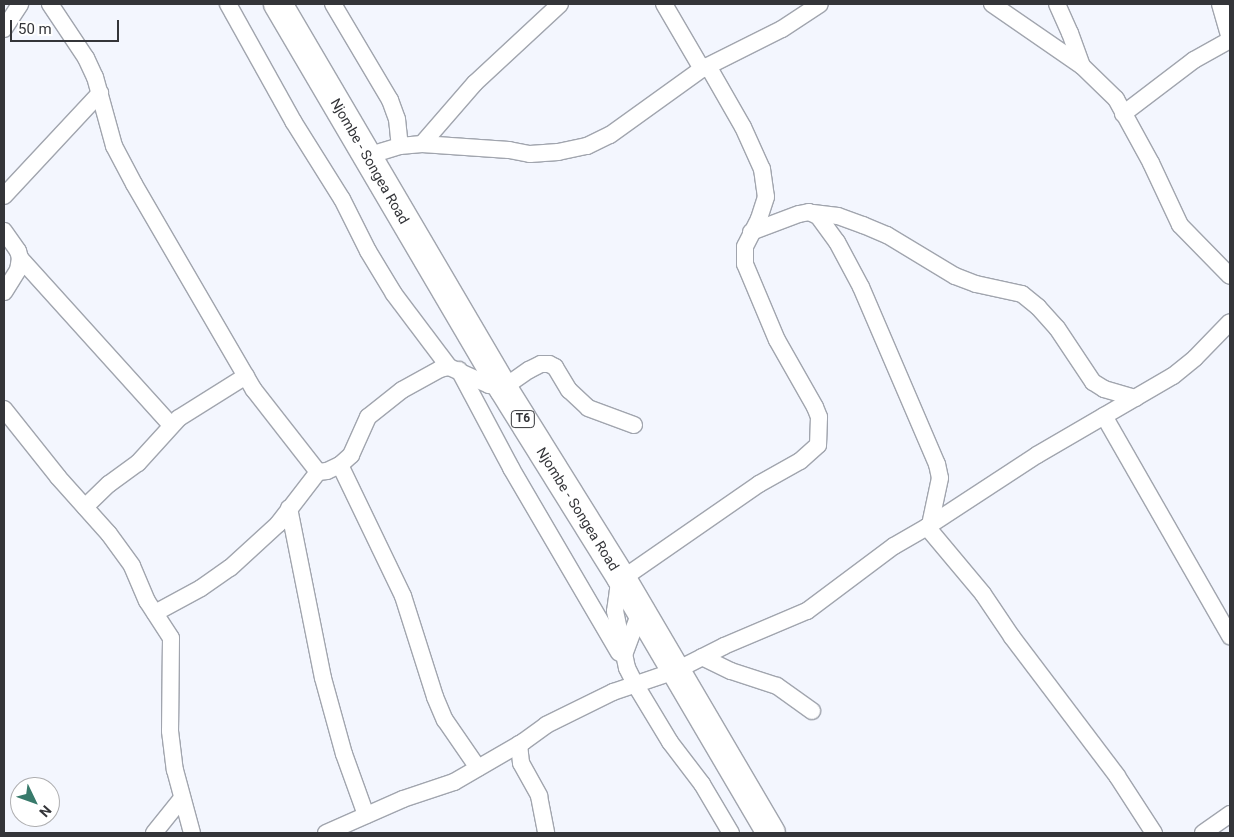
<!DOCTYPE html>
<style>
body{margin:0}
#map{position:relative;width:1234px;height:837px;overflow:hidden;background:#f3f6fe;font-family:Roboto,sans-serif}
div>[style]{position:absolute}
.roads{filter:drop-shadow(1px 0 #a1a5ae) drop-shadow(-1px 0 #a1a5ae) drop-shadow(0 1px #a1a5ae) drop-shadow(0 -1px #a1a5ae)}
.street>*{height:16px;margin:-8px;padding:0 8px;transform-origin:8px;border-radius:8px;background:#fff}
.highway>*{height:28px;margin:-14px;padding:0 14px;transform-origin:14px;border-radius:14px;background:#fff}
span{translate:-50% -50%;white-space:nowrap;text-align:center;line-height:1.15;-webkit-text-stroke:5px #fff;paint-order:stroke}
.shield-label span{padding:1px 4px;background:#fff;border:1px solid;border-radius:4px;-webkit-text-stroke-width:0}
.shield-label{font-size:12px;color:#343539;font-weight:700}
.street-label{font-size:14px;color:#343539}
.frame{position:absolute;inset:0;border:5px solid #343539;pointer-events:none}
.north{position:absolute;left:10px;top:777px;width:50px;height:50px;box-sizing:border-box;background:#fff;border:1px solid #aeaeb0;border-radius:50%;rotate:132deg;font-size:14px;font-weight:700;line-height:20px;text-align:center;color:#343539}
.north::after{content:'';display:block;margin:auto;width:18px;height:22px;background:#387a6b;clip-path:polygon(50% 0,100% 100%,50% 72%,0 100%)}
.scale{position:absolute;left:10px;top:20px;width:109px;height:22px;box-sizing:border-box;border:2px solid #343539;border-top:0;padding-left:6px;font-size:15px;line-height:18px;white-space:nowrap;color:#343539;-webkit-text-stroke:4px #fff;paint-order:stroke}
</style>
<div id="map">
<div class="roads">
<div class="street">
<div style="left:50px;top:4px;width:65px;rotate:56.3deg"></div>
<div style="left:86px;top:58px;width:21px;rotate:65deg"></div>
<div style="left:95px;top:77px;width:72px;rotate:74.6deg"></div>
<div style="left:114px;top:146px;width:43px;rotate:62.2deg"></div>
<div style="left:134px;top:184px;width:238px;rotate:59.8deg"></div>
<div style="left:254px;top:390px;width:104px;rotate:52deg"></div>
<div style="left:228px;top:4px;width:134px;rotate:60.9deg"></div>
<div style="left:293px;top:121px;width:92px;rotate:57.9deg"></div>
<div style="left:342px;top:199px;width:58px;rotate:63.4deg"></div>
<div style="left:368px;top:251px;width:50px;rotate:58.8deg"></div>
<div style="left:394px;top:294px;width:91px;rotate:53deg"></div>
<div style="left:333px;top:4px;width:112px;rotate:59.3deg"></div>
<div style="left:390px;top:100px;width:20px;rotate:70deg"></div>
<div style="left:397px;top:119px;width:27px;rotate:84deg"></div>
<div style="left:664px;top:4px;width:75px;rotate:59.7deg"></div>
<div style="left:992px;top:4px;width:109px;rotate:34.6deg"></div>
<div style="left:1082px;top:66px;width:47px;rotate:44.1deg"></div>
<div style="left:1116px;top:99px;width:73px;rotate:61.3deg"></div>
<div style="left:1151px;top:163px;width:68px;rotate:64.9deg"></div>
<div style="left:1180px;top:225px;width:71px;rotate:45.6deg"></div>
<div style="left:1057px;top:4px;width:32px;rotate:66deg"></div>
<div style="left:1070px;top:33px;width:35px;rotate:70deg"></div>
<div style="left:1220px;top:4px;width:36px;rotate:74deg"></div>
<div style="left:4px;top:29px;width:30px;rotate:-57deg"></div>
<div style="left:708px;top:66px;width:70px;rotate:60.2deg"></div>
<div style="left:743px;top:127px;width:46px;rotate:65.7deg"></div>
<div style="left:762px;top:169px;width:28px;rotate:82deg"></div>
<div style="left:766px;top:197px;width:23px;rotate:108deg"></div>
<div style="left:759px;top:219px;width:31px;rotate:117deg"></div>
<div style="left:745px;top:247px;width:17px;rotate:90deg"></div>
<div style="left:745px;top:264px;width:82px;rotate:67.2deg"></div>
<div style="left:777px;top:340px;width:77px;rotate:60.4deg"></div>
<div style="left:815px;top:407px;width:11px;rotate:68deg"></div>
<div style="left:819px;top:417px;width:28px;rotate:92deg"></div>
<div style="left:818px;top:445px;width:24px;rotate:138deg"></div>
<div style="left:800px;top:461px;width:47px;rotate:150.7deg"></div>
<div style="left:759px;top:484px;width:167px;rotate:145.3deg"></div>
<div style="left:622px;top:579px;width:12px;rotate:110deg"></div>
<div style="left:618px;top:590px;width:21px;rotate:98deg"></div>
<div style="left:615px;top:611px;width:58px;rotate:78.1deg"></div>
<div style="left:627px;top:668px;width:18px;rotate:63deg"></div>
<div style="left:635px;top:684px;width:68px;rotate:58.9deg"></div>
<div style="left:670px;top:742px;width:53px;rotate:52.7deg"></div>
<div style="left:702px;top:784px;width:57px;rotate:59.4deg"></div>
<div style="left:1123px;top:114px;width:89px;rotate:-37.3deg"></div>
<div style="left:1194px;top:60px;width:41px;rotate:-29.1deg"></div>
<div style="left:422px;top:144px;width:81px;rotate:-49deg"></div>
<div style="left:475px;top:83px;width:116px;rotate:-42.9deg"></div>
<div style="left:367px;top:156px;width:34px;rotate:-17deg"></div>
<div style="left:400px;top:146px;width:22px;rotate:-5deg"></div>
<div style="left:422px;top:144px;width:87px;rotate:3.9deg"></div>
<div style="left:509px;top:150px;width:21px;rotate:11deg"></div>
<div style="left:530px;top:154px;width:28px;rotate:-4deg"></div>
<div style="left:558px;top:152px;width:30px;rotate:-12deg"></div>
<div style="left:587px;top:146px;width:25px;rotate:-26deg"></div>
<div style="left:610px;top:135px;width:113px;rotate:-35.7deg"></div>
<div style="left:702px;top:69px;width:89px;rotate:-26.6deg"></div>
<div style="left:782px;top:29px;width:45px;rotate:-33.3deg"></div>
<div style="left:4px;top:196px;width:141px;rotate:-47deg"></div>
<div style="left:813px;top:213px;width:25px;rotate:7deg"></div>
<div style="left:838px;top:216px;width:27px;rotate:20deg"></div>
<div style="left:863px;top:225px;width:26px;rotate:23deg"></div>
<div style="left:887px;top:235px;width:79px;rotate:31.1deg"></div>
<div style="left:955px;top:276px;width:22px;rotate:21deg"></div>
<div style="left:976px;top:284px;width:47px;rotate:12.3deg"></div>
<div style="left:1022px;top:294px;width:21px;rotate:39deg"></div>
<div style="left:1038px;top:307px;width:28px;rotate:48deg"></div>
<div style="left:1057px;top:328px;width:65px;rotate:56.3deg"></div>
<div style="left:1093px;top:382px;width:13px;rotate:32deg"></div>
<div style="left:1104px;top:389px;width:33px;rotate:16deg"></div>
<div style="left:4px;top:231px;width:24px;rotate:55deg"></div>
<div style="left:18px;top:251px;width:7px;rotate:74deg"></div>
<div style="left:20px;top:258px;width:12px;rotate:99deg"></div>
<div style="left:18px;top:270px;width:26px;rotate:122deg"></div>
<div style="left:751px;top:232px;width:51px;rotate:-20.6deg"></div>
<div style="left:799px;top:214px;width:10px;rotate:-11deg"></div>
<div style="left:809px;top:212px;width:10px;rotate:24deg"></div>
<div style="left:818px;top:216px;width:32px;rotate:54deg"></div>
<div style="left:837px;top:242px;width:51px;rotate:61.9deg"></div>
<div style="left:861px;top:287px;width:193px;rotate:66.8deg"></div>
<div style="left:937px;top:464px;width:14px;rotate:78deg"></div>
<div style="left:940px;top:478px;width:48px;rotate:102deg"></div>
<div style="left:20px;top:258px;width:225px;rotate:47.9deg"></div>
<div style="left:459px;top:370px;width:111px;rotate:62deg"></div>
<div style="left:511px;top:468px;width:214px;rotate:59.7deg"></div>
<div style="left:4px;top:409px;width:87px;rotate:51.5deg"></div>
<div style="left:58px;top:477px;width:76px;rotate:48.2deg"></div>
<div style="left:109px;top:534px;width:39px;rotate:54deg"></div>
<div style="left:132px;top:566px;width:38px;rotate:67deg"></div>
<div style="left:147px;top:601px;width:44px;rotate:57deg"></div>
<div style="left:171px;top:638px;width:93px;rotate:90.6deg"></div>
<div style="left:170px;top:731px;width:39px;rotate:83deg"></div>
<div style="left:175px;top:770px;width:65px;rotate:74.9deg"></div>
<div style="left:1104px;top:416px;width:254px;rotate:60.2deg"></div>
<div style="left:340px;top:465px;width:145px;rotate:64.3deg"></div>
<div style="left:403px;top:596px;width:106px;rotate:72.4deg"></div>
<div style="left:435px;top:697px;width:25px;rotate:67deg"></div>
<div style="left:445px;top:720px;width:58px;rotate:55.5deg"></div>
<div style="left:85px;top:507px;width:33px;rotate:-44deg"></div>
<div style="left:109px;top:484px;width:36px;rotate:-36deg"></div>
<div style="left:138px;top:463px;width:61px;rotate:-47.7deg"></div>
<div style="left:179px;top:418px;width:79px;rotate:-32.1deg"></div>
<div style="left:289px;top:508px;width:173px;rotate:78.7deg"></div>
<div style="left:323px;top:678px;width:79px;rotate:74.6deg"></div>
<div style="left:344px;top:754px;width:65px;rotate:70.2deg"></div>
<div style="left:927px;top:527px;width:87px;rotate:50.1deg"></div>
<div style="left:983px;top:594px;width:52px;rotate:56deg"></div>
<div style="left:1012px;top:637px;width:174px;rotate:52.9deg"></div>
<div style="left:1117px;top:776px;width:68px;rotate:57deg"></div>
<div style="left:155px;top:613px;width:52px;rotate:-28.5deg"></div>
<div style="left:201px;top:588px;width:35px;rotate:-35deg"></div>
<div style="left:230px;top:568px;width:65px;rotate:-42.5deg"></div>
<div style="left:278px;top:524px;width:66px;rotate:-52.4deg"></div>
<div style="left:318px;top:472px;width:9px;rotate:-6deg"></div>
<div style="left:327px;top:471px;width:14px;rotate:-25deg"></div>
<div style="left:340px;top:465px;width:15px;rotate:-42deg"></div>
<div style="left:351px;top:455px;width:42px;rotate:-65.9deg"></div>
<div style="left:368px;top:417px;width:43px;rotate:-38.5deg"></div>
<div style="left:402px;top:390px;width:43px;rotate:-28.9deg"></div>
<div style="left:440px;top:369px;width:9px;rotate:-13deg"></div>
<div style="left:449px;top:367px;width:44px;rotate:24.2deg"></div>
<div style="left:489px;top:385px;width:14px;rotate:12deg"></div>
<div style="left:503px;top:388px;width:32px;rotate:-35deg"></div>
<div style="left:529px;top:370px;width:13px;rotate:-27deg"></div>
<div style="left:541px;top:364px;width:8px"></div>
<div style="left:549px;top:364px;width:7px;rotate:27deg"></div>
<div style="left:555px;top:367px;width:27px;rotate:59deg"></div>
<div style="left:569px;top:390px;width:26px;rotate:43deg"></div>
<div style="left:588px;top:408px;width:49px;rotate:20.3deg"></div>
<div style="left:624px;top:655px;width:46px;rotate:-69.6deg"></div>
<div style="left:702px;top:657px;width:32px;rotate:26deg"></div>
<div style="left:731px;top:671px;width:48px;rotate:18.1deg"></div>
<div style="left:777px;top:686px;width:43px;rotate:35.5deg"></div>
<div style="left:519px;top:744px;width:19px;rotate:84deg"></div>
<div style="left:521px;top:763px;width:38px;rotate:61deg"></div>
<div style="left:539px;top:796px;width:38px;rotate:79deg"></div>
<div style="left:154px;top:833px;width:45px;rotate:-51.3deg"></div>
<div style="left:326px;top:833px;width:84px;rotate:-23.8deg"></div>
<div style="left:403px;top:799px;width:54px;rotate:-18.4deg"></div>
<div style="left:454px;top:782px;width:80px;rotate:-30.1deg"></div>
<div style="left:523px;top:742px;width:29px;rotate:-36deg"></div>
<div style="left:546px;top:725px;width:75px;rotate:-26.2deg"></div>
<div style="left:613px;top:692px;width:65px;rotate:-18.7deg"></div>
<div style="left:675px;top:671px;width:55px;rotate:-27deg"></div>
<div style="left:724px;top:646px;width:90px;rotate:-22.9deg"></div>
<div style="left:807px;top:611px;width:109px;rotate:-36.8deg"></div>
<div style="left:894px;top:546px;width:38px;rotate:-30deg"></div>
<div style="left:927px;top:527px;width:131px;rotate:-33.2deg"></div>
<div style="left:1037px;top:455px;width:157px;rotate:-30.2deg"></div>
<div style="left:1173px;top:376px;width:28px;rotate:-39deg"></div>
<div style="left:1195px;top:358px;width:50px;rotate:-45.8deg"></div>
<div style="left:1203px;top:833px;width:33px;rotate:-35deg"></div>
</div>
<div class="highway">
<div style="left:278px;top:4px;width:445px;rotate:59.6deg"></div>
<div style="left:503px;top:388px;width:225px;rotate:58.1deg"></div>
<div style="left:622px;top:579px;width:294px;rotate:59.6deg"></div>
</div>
</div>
<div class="shield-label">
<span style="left:523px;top:419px">T6</span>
</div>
<div class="street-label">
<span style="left:370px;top:161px;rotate:60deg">Njombe - Songea Road</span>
<span style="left:578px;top:509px;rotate:58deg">Njombe - Songea Road</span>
</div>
<div class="frame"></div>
<div class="north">N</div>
<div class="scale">50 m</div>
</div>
